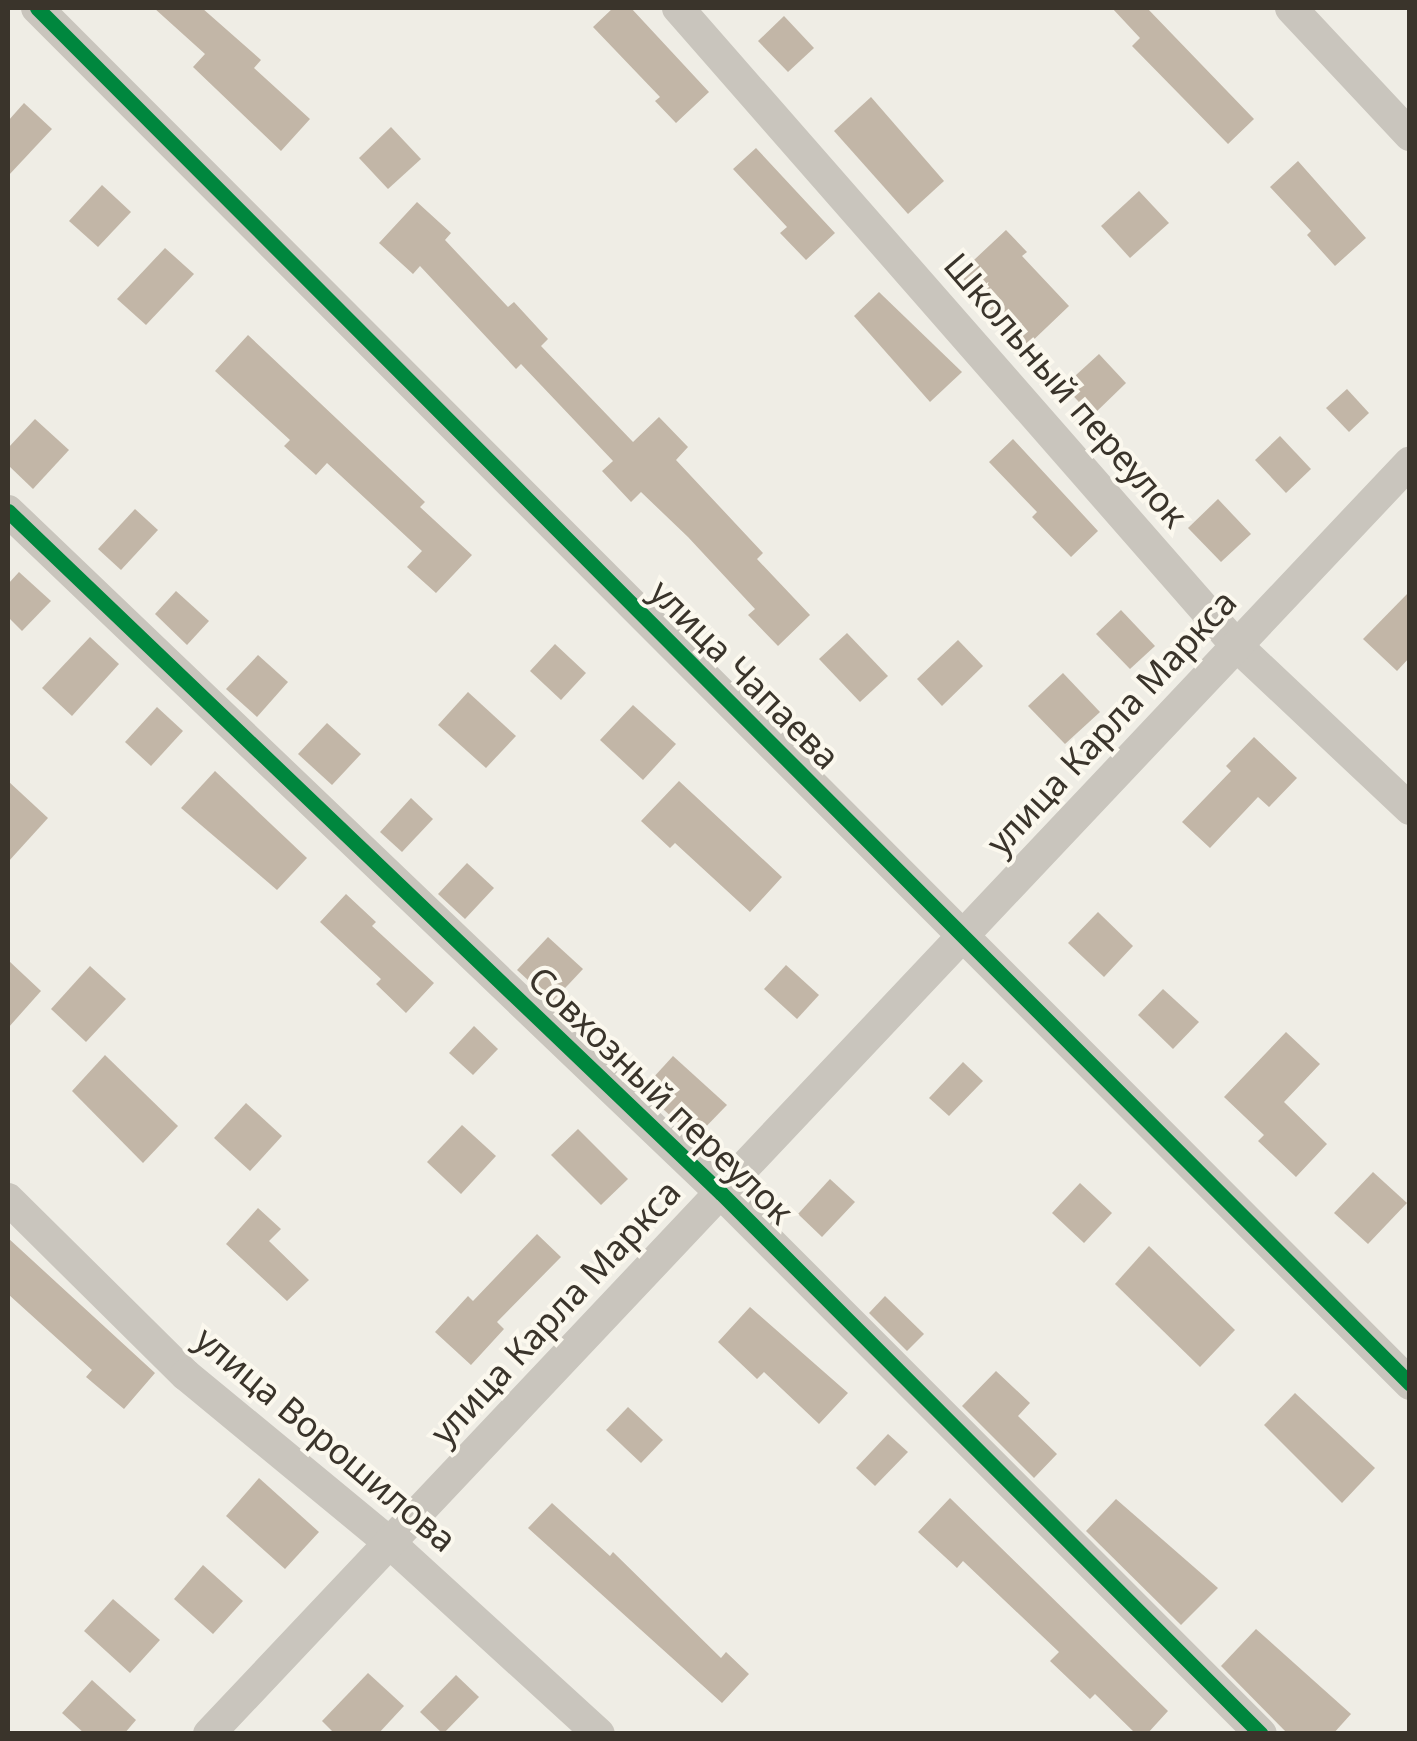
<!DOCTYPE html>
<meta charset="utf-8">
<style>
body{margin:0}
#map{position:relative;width:1417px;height:1741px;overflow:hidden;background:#efede5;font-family:"Noto Sans",sans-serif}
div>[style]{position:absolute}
.building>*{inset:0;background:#c2b6a7}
.minor>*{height:32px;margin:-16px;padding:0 16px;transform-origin:16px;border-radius:16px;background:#c9c5bd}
.cycleway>*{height:15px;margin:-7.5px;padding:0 7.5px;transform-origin:7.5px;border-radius:7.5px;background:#00873e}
span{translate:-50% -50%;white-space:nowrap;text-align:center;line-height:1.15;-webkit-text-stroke:8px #fbf8ee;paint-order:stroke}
.street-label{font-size:35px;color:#3a342b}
.frame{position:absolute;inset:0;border:10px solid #3a342b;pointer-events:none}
</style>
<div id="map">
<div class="building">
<div style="clip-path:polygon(154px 8px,202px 8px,261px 60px,254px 68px,310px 119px,281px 151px,193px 67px,205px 54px)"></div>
<div style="clip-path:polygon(613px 8px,631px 8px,709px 92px,676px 123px,655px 101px,660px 97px,593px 27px)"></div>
<div style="clip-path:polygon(1112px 8px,1147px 8px,1254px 119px,1228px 144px,1132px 46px,1140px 38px)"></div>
<div style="clip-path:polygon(784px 16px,814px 48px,788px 72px,758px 41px)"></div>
<div style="clip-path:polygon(871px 97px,944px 181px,908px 214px,834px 131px)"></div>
<div style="clip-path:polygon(24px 103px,52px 129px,8px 176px,8px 121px)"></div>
<div style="clip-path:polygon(391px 127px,421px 159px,388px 189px,359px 158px)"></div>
<div style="clip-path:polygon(756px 148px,835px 233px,806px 260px,780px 233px,787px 227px,733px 169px)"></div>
<div style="clip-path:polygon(1298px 161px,1366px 238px,1335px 266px,1307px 235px,1311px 231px,1270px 187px)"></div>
<div style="clip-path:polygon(102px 185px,131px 212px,98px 247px,69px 221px)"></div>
<div style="clip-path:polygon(1139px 191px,1169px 223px,1130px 258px,1101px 226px)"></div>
<div style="clip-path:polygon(417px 202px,451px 233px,445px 240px,508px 307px,514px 302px,548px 339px,541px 346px,633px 442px,659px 417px,688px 447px,676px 460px,763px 553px,757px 559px,810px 615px,778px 646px,748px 615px,755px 609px,688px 537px,641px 492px,631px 502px,602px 471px,613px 461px,521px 364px,516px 369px,420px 266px,413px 274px,379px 243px)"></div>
<div style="clip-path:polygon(1006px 230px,1027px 252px,1022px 256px,1069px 306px,1025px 348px,959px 274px)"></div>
<div style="clip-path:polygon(165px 248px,194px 274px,146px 325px,117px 299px)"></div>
<div style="clip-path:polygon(879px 292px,962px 372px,930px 402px,854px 316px)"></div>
<div style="clip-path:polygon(248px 335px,425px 502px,420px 507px,472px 555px,436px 593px,407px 567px,422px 551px,327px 463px,316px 475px,284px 446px,290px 440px,215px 371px)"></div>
<div style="clip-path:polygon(1099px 354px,1126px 383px,1092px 416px,1064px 386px)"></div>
<div style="clip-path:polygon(1347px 389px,1369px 413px,1349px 432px,1326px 408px)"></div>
<div style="clip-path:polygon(35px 419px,69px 450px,33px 489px,8px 465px,8px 448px)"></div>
<div style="clip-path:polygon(1280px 436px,1311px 469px,1286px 493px,1255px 460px)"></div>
<div style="clip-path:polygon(1013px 439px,1098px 531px,1071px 557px,1032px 517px,1037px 512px,989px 462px)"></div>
<div style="clip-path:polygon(1218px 499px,1251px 534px,1221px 562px,1188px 528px)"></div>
<div style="clip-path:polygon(135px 509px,158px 530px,121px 570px,98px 549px)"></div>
<div style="clip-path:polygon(19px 572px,51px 601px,22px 631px,8px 617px,8px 584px)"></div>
<div style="clip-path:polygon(176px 591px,209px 621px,187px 645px,155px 614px)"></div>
<div style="clip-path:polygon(1410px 591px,1410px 657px,1397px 671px,1363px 639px)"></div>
<div style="clip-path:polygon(1121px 610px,1155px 646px,1130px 669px,1096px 634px)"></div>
<div style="clip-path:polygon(847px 633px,888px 676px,860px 702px,819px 659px)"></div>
<div style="clip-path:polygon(90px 637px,119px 664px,72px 716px,42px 688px)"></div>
<div style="clip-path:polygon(958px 640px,983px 666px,942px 706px,917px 679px)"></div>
<div style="clip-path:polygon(555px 644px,586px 673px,561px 700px,530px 671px)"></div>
<div style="clip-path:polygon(258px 655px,288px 682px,257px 717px,226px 689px)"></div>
<div style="clip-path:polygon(1063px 673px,1100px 712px,1065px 744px,1028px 706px)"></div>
<div style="clip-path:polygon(468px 692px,516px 736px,486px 768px,438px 725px)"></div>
<div style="clip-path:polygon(633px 705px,676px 744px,643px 780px,600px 740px)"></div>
<div style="clip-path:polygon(157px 707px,183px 731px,151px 766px,125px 742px)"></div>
<div style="clip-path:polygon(327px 723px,361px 754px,332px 785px,298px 754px)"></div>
<div style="clip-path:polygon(1254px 737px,1297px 778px,1269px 807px,1258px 797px,1210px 848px,1182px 822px,1231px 771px,1226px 766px)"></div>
<div style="clip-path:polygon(215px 771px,307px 858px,277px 890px,181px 808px)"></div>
<div style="clip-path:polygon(8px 781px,48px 818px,8px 862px)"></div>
<div style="clip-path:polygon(679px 781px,782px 877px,750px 912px,675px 843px,670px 848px,641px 821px)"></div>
<div style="clip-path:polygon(411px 798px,433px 819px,402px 852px,380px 832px)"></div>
<div style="clip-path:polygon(467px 863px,494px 888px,465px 919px,438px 894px)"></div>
<div style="clip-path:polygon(346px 894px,376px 922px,372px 926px,434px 983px,406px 1013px,376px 984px,381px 979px,320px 922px)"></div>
<div style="clip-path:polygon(1098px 912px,1133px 946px,1104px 977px,1068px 943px)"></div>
<div style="clip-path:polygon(548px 937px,583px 969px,552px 1002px,517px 970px)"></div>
<div style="clip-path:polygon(8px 960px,41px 991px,8px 1028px)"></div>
<div style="clip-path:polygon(786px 965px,819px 995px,797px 1019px,764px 989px)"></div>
<div style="clip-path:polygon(90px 966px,126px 999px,86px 1042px,51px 1009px)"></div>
<div style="clip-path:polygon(1163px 989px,1199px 1022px,1173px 1049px,1138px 1015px)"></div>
<div style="clip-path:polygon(474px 1026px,498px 1049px,473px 1075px,449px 1053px)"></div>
<div style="clip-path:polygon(1286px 1032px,1320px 1064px,1284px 1102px,1327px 1144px,1296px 1177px,1258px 1141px,1264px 1135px,1224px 1097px)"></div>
<div style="clip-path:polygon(105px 1055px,178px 1126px,143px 1163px,72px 1091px)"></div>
<div style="clip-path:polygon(673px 1056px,727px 1105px,695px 1138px,642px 1090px)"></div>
<div style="clip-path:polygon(963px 1062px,983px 1081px,949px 1116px,929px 1098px)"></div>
<div style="clip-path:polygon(246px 1103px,282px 1136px,250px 1171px,214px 1138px)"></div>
<div style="clip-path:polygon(462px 1125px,496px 1156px,461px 1194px,427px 1162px)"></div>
<div style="clip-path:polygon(578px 1129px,628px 1179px,601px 1205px,551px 1155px)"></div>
<div style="clip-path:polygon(1373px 1172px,1407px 1203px,1368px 1244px,1334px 1213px)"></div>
<div style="clip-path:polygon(830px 1179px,855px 1202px,822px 1237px,798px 1214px)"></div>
<div style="clip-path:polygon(1080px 1183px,1112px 1213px,1084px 1243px,1052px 1213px)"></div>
<div style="clip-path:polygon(258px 1208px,281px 1229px,269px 1241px,309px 1280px,287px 1301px,226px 1244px)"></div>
<div style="clip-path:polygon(537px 1234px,561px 1257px,497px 1322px,504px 1329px,471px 1365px,435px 1332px,468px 1296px,473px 1301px)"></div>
<div style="clip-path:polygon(8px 1238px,155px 1373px,124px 1409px,86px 1377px,92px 1370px,8px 1294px)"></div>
<div style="clip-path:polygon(1149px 1246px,1235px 1330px,1200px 1367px,1115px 1284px)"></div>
<div style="clip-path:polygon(885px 1296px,924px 1334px,907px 1351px,869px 1313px)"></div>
<div style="clip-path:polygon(750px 1307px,848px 1393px,819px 1424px,764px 1372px,757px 1379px,718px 1342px)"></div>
<div style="clip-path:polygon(996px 1371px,1030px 1403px,1018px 1416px,1057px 1454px,1034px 1478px,962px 1406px)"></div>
<div style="clip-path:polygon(1295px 1393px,1375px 1468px,1342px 1503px,1264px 1425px)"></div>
<div style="clip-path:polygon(628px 1407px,663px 1440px,641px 1463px,606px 1430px)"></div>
<div style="clip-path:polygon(888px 1434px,908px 1452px,875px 1486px,856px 1468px)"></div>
<div style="clip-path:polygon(259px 1478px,319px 1532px,285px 1569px,226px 1516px)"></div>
<div style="clip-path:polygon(950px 1498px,1168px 1711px,1147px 1734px,1136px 1734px,1095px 1694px,1090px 1699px,1050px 1661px,1059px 1652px,963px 1561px,957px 1568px,918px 1532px)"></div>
<div style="clip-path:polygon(1116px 1499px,1218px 1588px,1181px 1625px,1086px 1531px)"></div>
<div style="clip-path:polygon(552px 1503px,610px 1556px,613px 1552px,721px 1658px,726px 1652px,749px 1674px,722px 1703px,528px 1528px)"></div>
<div style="clip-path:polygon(203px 1565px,243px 1601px,213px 1634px,174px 1599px)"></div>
<div style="clip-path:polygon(113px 1599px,160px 1640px,130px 1673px,84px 1631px)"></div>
<div style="clip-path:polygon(1256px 1629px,1351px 1714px,1333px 1734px,1288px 1734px,1221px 1666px)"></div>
<div style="clip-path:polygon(368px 1673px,404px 1706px,378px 1734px,335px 1734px,322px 1721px)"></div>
<div style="clip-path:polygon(456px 1675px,479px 1697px,443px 1734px,420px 1712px)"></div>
<div style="clip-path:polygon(92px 1680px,136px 1720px,124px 1734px,85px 1734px,62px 1713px)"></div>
</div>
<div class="minor">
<div style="left:37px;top:8px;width:1944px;rotate:45.06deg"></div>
<div style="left:678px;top:8px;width:848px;rotate:48.78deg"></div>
<div style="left:1237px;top:646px;width:238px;rotate:43.3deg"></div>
<div style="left:1291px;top:8px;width:174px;rotate:46.9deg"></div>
<div style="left:8px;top:511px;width:987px;rotate:43.73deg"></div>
<div style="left:721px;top:1193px;width:764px;rotate:45.05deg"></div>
<div style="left:8px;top:1199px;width:250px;rotate:44.7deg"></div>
<div style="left:186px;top:1375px;width:267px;rotate:39.5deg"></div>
<div style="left:392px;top:1545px;width:280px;rotate:42.4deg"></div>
<div style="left:209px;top:1734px;width:1749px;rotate:-46.64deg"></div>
</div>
<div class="cycleway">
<div style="left:37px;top:8px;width:1944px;rotate:45.06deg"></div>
<div style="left:8px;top:511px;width:987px;rotate:43.73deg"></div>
<div style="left:721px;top:1193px;width:764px;rotate:45.05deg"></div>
</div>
<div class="street-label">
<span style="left:1066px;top:390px;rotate:49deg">Школьный переулок</span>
<span style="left:745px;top:674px;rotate:45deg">улица Чапаева</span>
<span style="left:1111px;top:722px;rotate:-47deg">улица Карла Маркса</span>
<span style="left:661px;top:1095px;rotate:44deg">Совхозный переулок</span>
<span style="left:555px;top:1312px;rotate:-47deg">улица Карла Маркса</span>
<span style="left:326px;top:1439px;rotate:40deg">улица Ворошилова</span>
</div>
<div class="frame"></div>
</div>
